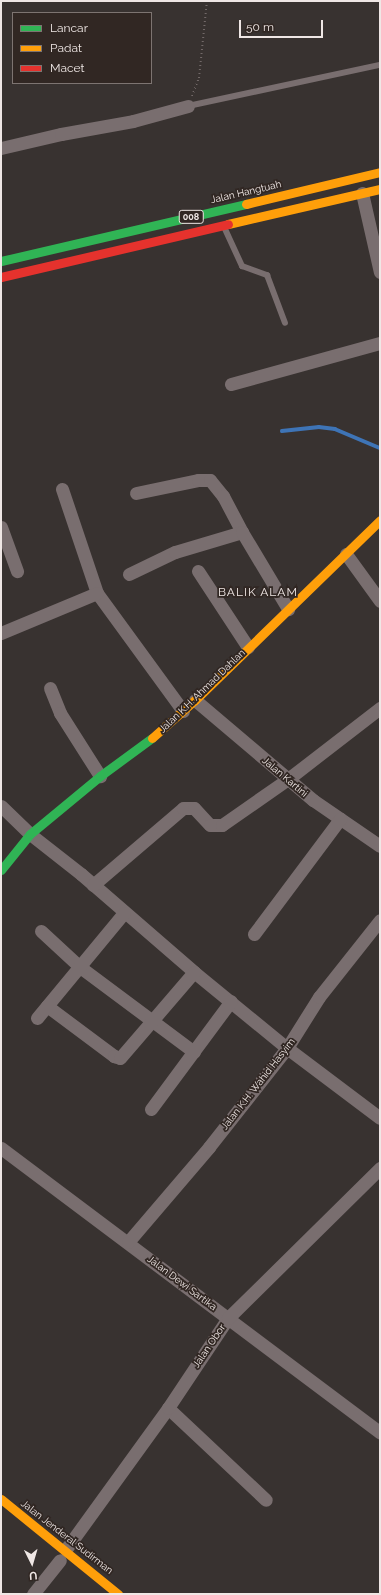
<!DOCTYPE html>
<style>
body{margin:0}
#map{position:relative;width:381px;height:1595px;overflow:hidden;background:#383230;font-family:Raleway,sans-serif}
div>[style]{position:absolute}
.stream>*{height:3.5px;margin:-1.75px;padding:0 1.75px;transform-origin:1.75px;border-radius:1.75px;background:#3e74b6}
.path>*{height:2px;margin-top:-1px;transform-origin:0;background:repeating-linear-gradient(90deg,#726968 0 1px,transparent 0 4px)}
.lane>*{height:6px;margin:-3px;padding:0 3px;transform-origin:3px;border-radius:3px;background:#796e6f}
.street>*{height:13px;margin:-6.5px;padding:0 6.5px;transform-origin:6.5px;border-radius:6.5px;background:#796e6f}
.fast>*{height:9px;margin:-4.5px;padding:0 4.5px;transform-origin:4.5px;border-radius:4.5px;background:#30b455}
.slow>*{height:9px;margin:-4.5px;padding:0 4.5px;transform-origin:4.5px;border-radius:4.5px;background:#ff9f0a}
.jam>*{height:9px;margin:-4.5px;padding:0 4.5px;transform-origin:4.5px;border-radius:4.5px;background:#e5322d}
span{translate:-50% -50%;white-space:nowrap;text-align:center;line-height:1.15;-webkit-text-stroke:3.5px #312723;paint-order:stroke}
.shield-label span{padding:1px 3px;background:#312723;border:1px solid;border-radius:3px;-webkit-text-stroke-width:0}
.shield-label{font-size:9px;color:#efe7e5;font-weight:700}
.street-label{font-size:10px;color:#efe7e5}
.quarter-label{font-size:12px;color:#efe7e5;letter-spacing:1px}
.frame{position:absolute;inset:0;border:2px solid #efe7e5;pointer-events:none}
.legend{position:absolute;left:12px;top:12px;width:140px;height:72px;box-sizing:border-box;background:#312723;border:1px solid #7d7471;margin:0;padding:5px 7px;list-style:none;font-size:12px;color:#efe7e5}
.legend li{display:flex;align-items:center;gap:8px;height:20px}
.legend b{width:20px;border:1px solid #7d7471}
.north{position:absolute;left:12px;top:1543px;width:40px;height:40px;-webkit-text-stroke:3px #312723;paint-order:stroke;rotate:175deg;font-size:11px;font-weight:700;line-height:16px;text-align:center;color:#efe7e5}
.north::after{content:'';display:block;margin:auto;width:14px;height:18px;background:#efe7e5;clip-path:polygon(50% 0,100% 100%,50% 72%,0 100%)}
.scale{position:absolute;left:239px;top:20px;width:84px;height:18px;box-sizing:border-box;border:2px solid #efe7e5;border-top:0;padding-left:5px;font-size:12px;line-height:14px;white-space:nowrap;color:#efe7e5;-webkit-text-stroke:3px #312723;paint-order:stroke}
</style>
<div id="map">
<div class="stream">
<div style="left:282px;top:431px;width:37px;rotate:-6deg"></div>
<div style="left:319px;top:427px;width:16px;rotate:7deg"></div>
<div style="left:335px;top:429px;width:49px;rotate:22.9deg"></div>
</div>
<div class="path">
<div style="left:192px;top:96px;width:19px;rotate:-69deg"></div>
<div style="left:199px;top:78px;width:77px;rotate:-84.1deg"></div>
</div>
<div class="lane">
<div style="left:188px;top:106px;width:196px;rotate:-12.1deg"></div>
<div style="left:225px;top:229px;width:41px;rotate:65.3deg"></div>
<div style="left:242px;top:266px;width:27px;rotate:20deg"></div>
<div style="left:267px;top:275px;width:51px;rotate:69.4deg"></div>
</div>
<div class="street">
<div style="left:1px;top:148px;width:62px;rotate:-13.1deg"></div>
<div style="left:61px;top:134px;width:73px;rotate:-10.2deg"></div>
<div style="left:133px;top:121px;width:57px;rotate:-15.3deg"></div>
<div style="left:362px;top:193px;width:81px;rotate:77.2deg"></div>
<div style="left:231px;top:384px;width:155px;rotate:-15.4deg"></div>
<div style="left:62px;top:489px;width:110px;rotate:71.4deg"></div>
<div style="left:97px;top:593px;width:146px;rotate:53.9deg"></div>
<div style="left:136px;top:493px;width:63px;rotate:-11.8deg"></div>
<div style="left:198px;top:480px;width:12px"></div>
<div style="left:210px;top:480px;width:21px;rotate:51deg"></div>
<div style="left:223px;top:496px;width:41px;rotate:62.2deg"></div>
<div style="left:1px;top:527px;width:47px;rotate:70deg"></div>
<div style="left:346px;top:554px;width:58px;rotate:54.1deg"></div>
<div style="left:198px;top:571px;width:91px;rotate:56.7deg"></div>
<div style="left:129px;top:574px;width:51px;rotate:-25.6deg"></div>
<div style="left:175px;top:552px;width:70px;rotate:-16.6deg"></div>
<div style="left:242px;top:532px;width:90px;rotate:59.1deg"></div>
<div style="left:1px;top:633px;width:104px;rotate:-22.6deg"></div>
<div style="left:50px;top:688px;width:27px;rotate:68deg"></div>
<div style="left:60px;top:713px;width:75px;rotate:57.6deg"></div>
<div style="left:195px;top:700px;width:155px;rotate:40.3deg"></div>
<div style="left:313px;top:800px;width:81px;rotate:34.5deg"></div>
<div style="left:1px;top:806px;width:40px;rotate:44deg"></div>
<div style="left:30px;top:834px;width:65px;rotate:38.1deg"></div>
<div style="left:81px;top:874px;width:150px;rotate:40.9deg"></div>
<div style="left:194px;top:972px;width:120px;rotate:39.3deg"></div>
<div style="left:287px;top:1048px;width:116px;rotate:37deg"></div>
<div style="left:93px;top:885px;width:118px;rotate:-40.5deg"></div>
<div style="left:183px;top:808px;width:11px"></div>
<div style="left:194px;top:808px;width:23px;rotate:47deg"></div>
<div style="left:210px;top:825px;width:12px"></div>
<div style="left:222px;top:825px;width:80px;rotate:-34.9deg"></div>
<div style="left:288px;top:779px;width:116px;rotate:-37.7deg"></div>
<div style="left:41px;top:931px;width:53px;rotate:42.7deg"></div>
<div style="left:80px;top:967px;width:142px;rotate:36.7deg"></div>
<div style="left:254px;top:934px;width:144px;rotate:-53.2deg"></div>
<div style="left:47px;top:1006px;width:84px;rotate:36.7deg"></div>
<div style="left:114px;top:1056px;width:6px;rotate:18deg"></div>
<div style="left:120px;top:1058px;width:113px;rotate:-49.3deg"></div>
<div style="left:37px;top:1018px;width:136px;rotate:-50.4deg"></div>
<div style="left:151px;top:1109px;width:134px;rotate:-53.5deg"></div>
<div style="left:1px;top:1148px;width:474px;rotate:36.9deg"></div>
<div style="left:128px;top:1242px;width:125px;rotate:-49.5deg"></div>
<div style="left:209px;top:1147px;width:126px;rotate:-51.8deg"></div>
<div style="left:287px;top:1048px;width:60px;rotate:-57.9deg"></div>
<div style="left:319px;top:997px;width:98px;rotate:-51.6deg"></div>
<div style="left:168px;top:1408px;width:134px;rotate:43.2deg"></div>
<div style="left:66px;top:1549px;width:174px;rotate:-54.1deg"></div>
<div style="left:168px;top:1408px;width:108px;rotate:-56.3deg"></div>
<div style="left:228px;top:1318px;width:214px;rotate:-44.6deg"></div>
<div style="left:33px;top:1594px;width:43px;rotate:-51.5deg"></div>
</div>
<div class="fast">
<div style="left:1px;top:261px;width:252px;rotate:-13.1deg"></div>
<div style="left:1px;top:870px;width:46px;rotate:-51.1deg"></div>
<div style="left:30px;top:834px;width:91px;rotate:-39.6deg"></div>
<div style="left:100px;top:776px;width:64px;rotate:-36.2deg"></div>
</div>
<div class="slow">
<div style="left:246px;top:204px;width:138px;rotate:-13.4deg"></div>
<div style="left:228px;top:224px;width:156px;rotate:-13deg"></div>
<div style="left:152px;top:738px;width:57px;rotate:-41.5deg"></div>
<div style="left:195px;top:700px;width:258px;rotate:-44.2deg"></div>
<div style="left:1px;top:1499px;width:151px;rotate:39.1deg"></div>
</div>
<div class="jam">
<div style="left:1px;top:277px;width:233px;rotate:-13.1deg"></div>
</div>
<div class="shield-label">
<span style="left:191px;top:217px">008</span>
</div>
<div class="street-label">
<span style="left:246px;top:192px;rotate:-13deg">Jalan Hangtuah</span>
<span style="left:202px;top:691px;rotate:-44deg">Jalan K.H. Ahmad Dahlan</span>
<span style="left:285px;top:777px;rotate:40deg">Jalan Kartini</span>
<span style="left:258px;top:1084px;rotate:-52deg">Jalan K.H. Wahid Hasyim</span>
<span style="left:182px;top:1283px;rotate:37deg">Jalan Dewi Sartika</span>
<span style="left:209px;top:1346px;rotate:-56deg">Jalan Obor</span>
<span style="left:67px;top:1537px;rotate:38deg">Jalan Jenderal Sudirman</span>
</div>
<div class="quarter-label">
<span style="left:258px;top:593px">BALIK ALAM</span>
</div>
<div class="frame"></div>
<ul class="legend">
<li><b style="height:5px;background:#30b455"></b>Lancar</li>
<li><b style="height:5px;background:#ff9f0a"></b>Padat</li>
<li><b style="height:5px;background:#e5322d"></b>Macet</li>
</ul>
<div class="north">U</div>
<div class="scale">50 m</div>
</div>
